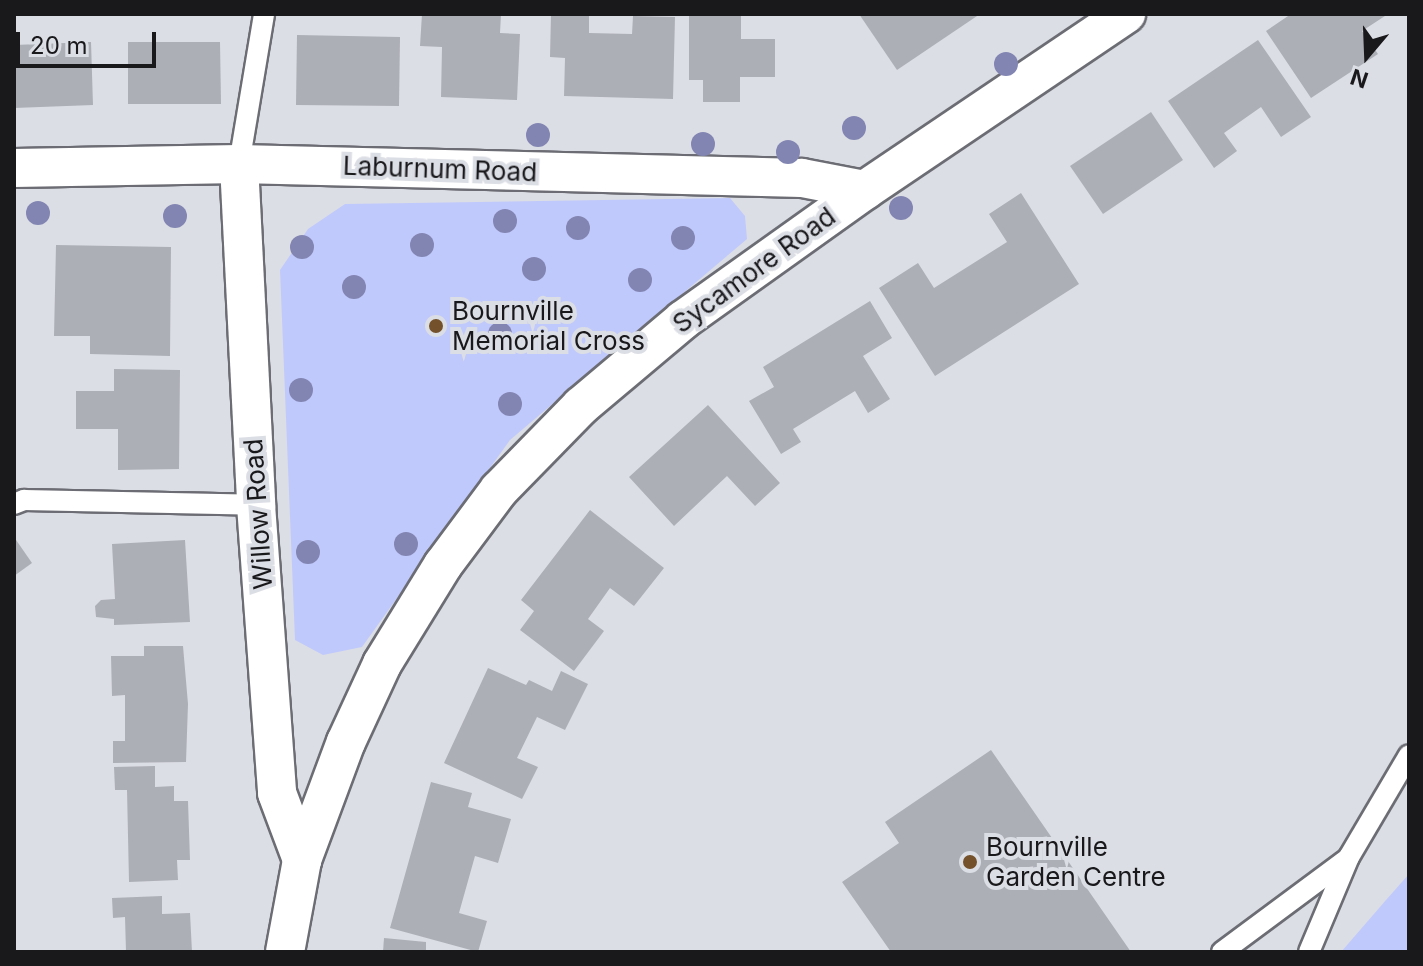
<!DOCTYPE html>
<style>
body{margin:0}
#map{position:relative;width:1423px;height:966px;overflow:hidden;background:#dcdee5;font-family:Inter,sans-serif}
div>[style]{position:absolute}
.green>*{inset:0;background:#c0c9fb}
.building>*{inset:0;background:#adafb6}
.roads{filter:drop-shadow(2px 0 #6c6d74) drop-shadow(-2px 0 #6c6d74) drop-shadow(0 2px #6c6d74) drop-shadow(0 -2px #6c6d74)}
.service>*{height:20px;margin:-10px;padding:0 10px;transform-origin:10px;border-radius:10px;background:#fff}
.minor>*{height:38px;margin:-19px;padding:0 19px;transform-origin:19px;border-radius:19px;background:#fff}
.trees>*{width:24px;height:24px;margin:-12px;border-radius:50%;background:#8285b2}
.dots>*{width:22px;height:22px;translate:-50% -50%;box-sizing:border-box;border:4px solid #dcdee5;border-radius:50%}
span{translate:-50% -50%;white-space:nowrap;text-align:center;line-height:1.15;-webkit-text-stroke:8px #dcdee5;paint-order:stroke}
.street-label{font-size:26px;color:#19191c}
.poi-label{font-size:26px;color:#19191c}
.left{translate:0 -50%;text-align:left}
.frame{position:absolute;inset:0;border:16px solid #19191c;pointer-events:none}
.north{position:absolute;left:1327px;top:16px;width:80px;height:80px;-webkit-text-stroke:6px #dcdee5;paint-order:stroke;rotate:199deg;font-size:22px;font-weight:700;line-height:32px;text-align:center;color:#19191c}
.north::after{content:'';display:block;margin:auto;width:28px;height:36px;background:#19191c;clip-path:polygon(50% 0,100% 100%,50% 72%,0 100%)}
.scale{position:absolute;left:16px;top:32px;width:140px;height:36px;box-sizing:border-box;border:4px solid #19191c;border-top:0;padding-left:10px;font-size:24px;line-height:28px;white-space:nowrap;color:#19191c;-webkit-text-stroke:6px #dcdee5;paint-order:stroke}
</style>
<div id="map">
<div class="green">
<div style="clip-path:polygon(730px 198px,745px 216px,747px 239px,510px 440px,362px 647px,323px 655px,295px 640px,280px 270px,308px 229px,345px 204px)"></div>
<div style="clip-path:polygon(1409px 874px,1409px 952px,1341px 952px,1386px 900px)"></div>
</div>
<div class="building">
<div style="clip-path:polygon(422px 14px,501px 14px,500px 33px,520px 34px,517px 100px,441px 97px,442px 47px,420px 46px)"></div>
<div style="clip-path:polygon(551px 14px,589px 14px,589px 33px,632px 34px,633px 16px,675px 17px,673px 99px,564px 96px,565px 58px,550px 57px)"></div>
<div style="clip-path:polygon(859px 14px,980px 14px,897px 70px)"></div>
<div style="clip-path:polygon(1291px 14px,1388px 14px,1362px 31px,1378px 54px,1311px 98px,1266px 31px)"></div>
<div style="clip-path:polygon(689px 15px,741px 15px,741px 39px,775px 39px,775px 77px,740px 77px,740px 102px,703px 102px,703px 80px,689px 80px)"></div>
<div style="clip-path:polygon(297px 35px,400px 37px,399px 106px,296px 105px)"></div>
<div style="clip-path:polygon(1258px 40px,1311px 117px,1281px 137px,1261px 107px,1224px 133px,1237px 151px,1214px 168px,1168px 101px)"></div>
<div style="clip-path:polygon(91px 42px,93px 105px,14px 108px,14px 45px)"></div>
<div style="clip-path:polygon(128px 42px,220px 42px,221px 104px,128px 104px)"></div>
<div style="clip-path:polygon(1151px 112px,1183px 160px,1103px 214px,1070px 166px)"></div>
<div style="clip-path:polygon(1021px 193px,1079px 284px,935px 376px,879px 288px,918px 263px,934px 288px,1007px 242px,989px 214px)"></div>
<div style="clip-path:polygon(56px 245px,171px 247px,170px 356px,90px 354px,90px 336px,54px 336px)"></div>
<div style="clip-path:polygon(870px 301px,892px 338px,863px 356px,890px 399px,868px 413px,855px 391px,793px 429px,801px 442px,781px 454px,749px 401px,774px 387px,763px 367px)"></div>
<div style="clip-path:polygon(114px 369px,180px 370px,179px 469px,118px 470px,118px 429px,76px 429px,76px 391px,114px 391px)"></div>
<div style="clip-path:polygon(708px 405px,780px 483px,755px 506px,727px 476px,674px 526px,629px 477px)"></div>
<div style="clip-path:polygon(590px 510px,664px 568px,634px 606px,610px 588px,588px 619px,604px 631px,574px 671px,520px 630px,534px 611px,521px 600px)"></div>
<div style="clip-path:polygon(14px 537px,32px 563px,14px 576px)"></div>
<div style="clip-path:polygon(185px 540px,190px 622px,114px 625px,114px 619px,96px 617px,95px 606px,101px 600px,115px 599px,112px 544px)"></div>
<div style="clip-path:polygon(144px 646px,183px 646px,188px 704px,186px 762px,113px 763px,113px 741px,125px 741px,125px 695px,112px 696px,111px 656px,144px 656px)"></div>
<div style="clip-path:polygon(488px 668px,526px 685px,529px 680px,552px 691px,561px 671px,588px 684px,565px 730px,537px 717px,517px 758px,538px 767px,522px 799px,444px 763px)"></div>
<div style="clip-path:polygon(991px 750px,1131px 952px,891px 952px,842px 882px,899px 843px,885px 822px)"></div>
<div style="clip-path:polygon(155px 766px,155px 787px,174px 786px,174px 801px,188px 801px,190px 860px,177px 860px,178px 880px,129px 882px,127px 790px,115px 790px,114px 767px)"></div>
<div style="clip-path:polygon(431px 782px,472px 793px,468px 807px,511px 819px,498px 863px,475px 856px,459px 913px,487px 921px,478px 952px,390px 928px)"></div>
<div style="clip-path:polygon(162px 896px,162px 914px,190px 913px,192px 952px,126px 952px,125px 917px,113px 918px,112px 898px)"></div>
<div style="clip-path:polygon(384px 938px,426px 942px,426px 952px,383px 952px)"></div>
</div>
<div class="roads">
<div class="service">
<div style="left:239px;top:164px;width:152px;rotate:-80.5deg"></div>
<div style="left:14px;top:504px;width:11px;rotate:-22deg"></div>
<div style="left:24px;top:500px;width:232px;rotate:1.2deg"></div>
<div style="left:1222px;top:952px;width:154px;rotate:-36.6deg"></div>
<div style="left:1309px;top:952px;width:103px;rotate:-67.2deg"></div>
<div style="left:1349px;top:857px;width:118px;rotate:-59.5deg"></div>
</div>
<div class="minor">
<div style="left:239px;top:164px;width:341px;rotate:87.1deg"></div>
<div style="left:256px;top:505px;width:289px;rotate:85.8deg"></div>
<div style="left:277px;top:793px;width:72px;rotate:69.5deg"></div>
<div style="left:14px;top:168px;width:225px;rotate:-1deg"></div>
<div style="left:239px;top:164px;width:563px;rotate:1.42deg"></div>
<div style="left:802px;top:178px;width:64px;rotate:10.8deg"></div>
<div style="left:285px;top:952px;width:94px;rotate:-79.5deg"></div>
<div style="left:302px;top:860px;width:126px;rotate:-69.6deg"></div>
<div style="left:346px;top:742px;width:86px;rotate:-65.2deg"></div>
<div style="left:382px;top:664px;width:116px;rotate:-58.4deg"></div>
<div style="left:443px;top:565px;width:94px;rotate:-53.3deg"></div>
<div style="left:499px;top:490px;width:117px;rotate:-45.7deg"></div>
<div style="left:581px;top:406px;width:133px;rotate:-40.1deg"></div>
<div style="left:683px;top:320px;width:224px;rotate:-35.5deg"></div>
<div style="left:865px;top:190px;width:315px;rotate:-34deg"></div>
</div>
</div>
<div class="trees">
<div style="left:1006px;top:64px"></div>
<div style="left:854px;top:128px"></div>
<div style="left:538px;top:135px"></div>
<div style="left:703px;top:144px"></div>
<div style="left:788px;top:152px"></div>
<div style="left:901px;top:208px"></div>
<div style="left:38px;top:213px"></div>
<div style="left:175px;top:216px"></div>
<div style="left:505px;top:221px"></div>
<div style="left:578px;top:228px"></div>
<div style="left:683px;top:238px"></div>
<div style="left:422px;top:245px"></div>
<div style="left:302px;top:247px"></div>
<div style="left:534px;top:269px"></div>
<div style="left:640px;top:280px"></div>
<div style="left:354px;top:287px"></div>
<div style="left:500px;top:334px"></div>
<div style="left:301px;top:390px"></div>
<div style="left:510px;top:404px"></div>
<div style="left:406px;top:544px"></div>
<div style="left:308px;top:552px"></div>
</div>
<div class="dots">
<div style="left:436px;top:326px;background:#74512a"></div>
<div style="left:970px;top:862px;background:#74512a"></div>
</div>
<div class="street-label">
<span style="left:440px;top:169px;rotate:2deg">Laburnum Road</span>
<span style="left:754px;top:270px;rotate:-36deg">Sycamore Road</span>
<span style="left:258px;top:514px;rotate:-94deg">Willow Road</span>
</div>
<div class="poi-label">
<span class="left" style="left:452px;top:326px">Bournville<br>Memorial Cross</span>
<span class="left" style="left:986px;top:862px">Bournville<br>Garden Centre</span>
</div>
<div class="frame"></div>
<div class="north">N</div>
<div class="scale">20 m</div>
</div>
